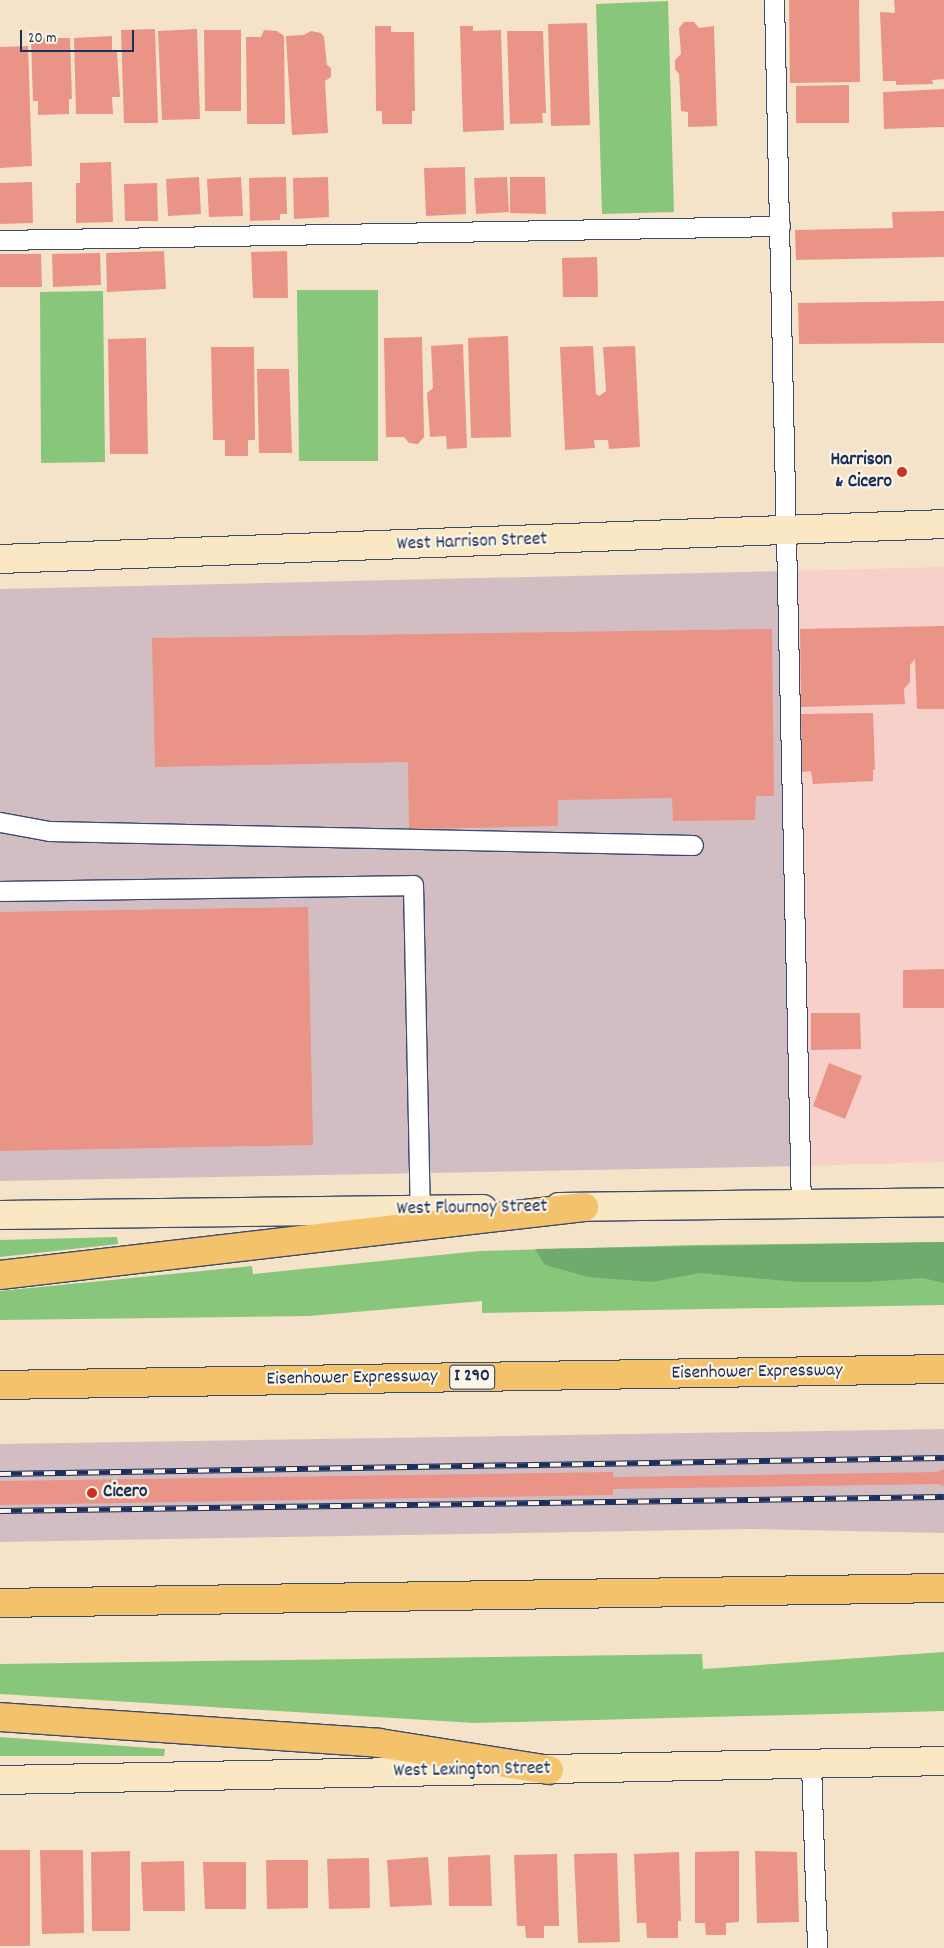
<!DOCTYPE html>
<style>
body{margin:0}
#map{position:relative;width:944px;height:1948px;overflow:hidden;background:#f5e3c9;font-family:Dekko,sans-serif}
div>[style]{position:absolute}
.built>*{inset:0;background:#f7d0ca}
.industrial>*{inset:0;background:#d2bec2}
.green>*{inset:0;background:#88c67c}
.forest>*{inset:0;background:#6eab6c}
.building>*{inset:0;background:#e99487}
.roads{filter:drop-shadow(1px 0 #3c4a6e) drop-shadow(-1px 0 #3c4a6e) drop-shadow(0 1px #3c4a6e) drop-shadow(0 -1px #3c4a6e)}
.lane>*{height:19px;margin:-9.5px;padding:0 9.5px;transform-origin:9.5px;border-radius:9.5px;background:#fff}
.secondary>*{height:28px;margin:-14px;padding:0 14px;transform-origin:14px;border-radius:14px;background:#fae7c3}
.highway>*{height:28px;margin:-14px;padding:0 14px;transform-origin:14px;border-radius:14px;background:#f3c26a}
.rail>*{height:5.5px;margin-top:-2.75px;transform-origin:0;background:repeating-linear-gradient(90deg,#fcf5e5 0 11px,#1b2f5e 0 22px);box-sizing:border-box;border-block:1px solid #1b2f5e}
.dots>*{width:14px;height:14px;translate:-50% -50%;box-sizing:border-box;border:2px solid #fcf5e5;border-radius:50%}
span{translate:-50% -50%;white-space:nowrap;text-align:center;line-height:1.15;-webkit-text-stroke:4.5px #fcf5e5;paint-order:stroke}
.shield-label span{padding:1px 4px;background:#fcf5e5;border:1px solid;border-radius:4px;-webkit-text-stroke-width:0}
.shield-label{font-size:18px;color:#1b2f5e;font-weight:700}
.poi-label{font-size:19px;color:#1b2f5e;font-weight:700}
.right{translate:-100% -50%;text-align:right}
.left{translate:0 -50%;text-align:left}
.street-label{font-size:19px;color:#1b2f5e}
.scale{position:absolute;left:20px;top:30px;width:114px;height:22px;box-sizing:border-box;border:2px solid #1b2f5e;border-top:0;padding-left:6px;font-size:15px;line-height:18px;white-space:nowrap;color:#1b2f5e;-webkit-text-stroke:4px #fcf5e5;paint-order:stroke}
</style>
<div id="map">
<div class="built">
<div style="clip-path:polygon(944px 567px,944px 1162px,800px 1166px,788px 571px)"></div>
</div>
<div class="industrial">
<div style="clip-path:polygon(788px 571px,800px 1166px,0 1181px,0 589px)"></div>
<div style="clip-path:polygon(944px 1429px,944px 1533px,749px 1529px,0 1542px,0 1444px)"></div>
</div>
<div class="green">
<div style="clip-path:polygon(668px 1px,674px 212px,602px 214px,596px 4px)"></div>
<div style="clip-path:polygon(297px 290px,378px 290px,378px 461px,299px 461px)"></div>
<div style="clip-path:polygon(103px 291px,105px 462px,41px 463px,40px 292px)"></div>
<div style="clip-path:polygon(117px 1237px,118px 1244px,0 1257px,0 1240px)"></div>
<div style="clip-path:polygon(944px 1242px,944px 1305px,482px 1313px,482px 1301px,309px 1316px,0 1320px,0 1291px,252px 1266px,253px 1274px,479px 1251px,693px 1245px)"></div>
<div style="clip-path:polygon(944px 1652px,944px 1711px,475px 1723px,0 1694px,0 1664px,702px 1654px,703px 1669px)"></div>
<div style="clip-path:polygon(0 1737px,165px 1749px,164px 1756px,0 1756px)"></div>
</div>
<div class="forest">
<div style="clip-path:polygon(944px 1242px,944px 1283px,923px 1278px,866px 1282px,798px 1282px,700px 1273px,652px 1282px,589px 1277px,545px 1265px,535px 1249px)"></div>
</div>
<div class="building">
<div style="clip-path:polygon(789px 0,859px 0,860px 82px,790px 83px)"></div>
<div style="clip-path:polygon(894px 0,944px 0,944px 79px,932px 80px,933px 84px,896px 85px,896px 81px,883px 81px,880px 12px,895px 13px)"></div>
<div style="clip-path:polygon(684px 22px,694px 22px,699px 28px,714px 26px,717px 126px,688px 127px,688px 112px,681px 111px,679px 74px,675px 69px,675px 60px,681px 54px,679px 28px)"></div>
<div style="clip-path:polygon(587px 23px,590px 125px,551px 126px,548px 24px)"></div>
<div style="clip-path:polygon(375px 26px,391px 26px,391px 32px,414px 32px,415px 111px,412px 111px,412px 124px,382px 124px,382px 111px,376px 111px)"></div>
<div style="clip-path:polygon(460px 26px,473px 26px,473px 31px,501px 30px,504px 130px,463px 132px)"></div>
<div style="clip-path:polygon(155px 29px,158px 123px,124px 123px,121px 30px)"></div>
<div style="clip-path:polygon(197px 29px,200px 119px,162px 120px,158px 31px)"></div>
<div style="clip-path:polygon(204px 30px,241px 30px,241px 111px,205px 111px)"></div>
<div style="clip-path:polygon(264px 30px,277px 31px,284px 36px,285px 124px,247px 124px,246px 37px,261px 37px)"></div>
<div style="clip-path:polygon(311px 31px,321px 33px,324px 37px,327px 65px,331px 68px,331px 77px,325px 81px,328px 133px,292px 135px,286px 36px,304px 35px)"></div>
<div style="clip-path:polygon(507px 31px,543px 31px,546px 113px,542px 113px,543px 123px,510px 124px)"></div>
<div style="clip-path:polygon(112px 36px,112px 52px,117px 52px,120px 97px,112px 97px,113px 114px,76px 114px,74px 38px)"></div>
<div style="clip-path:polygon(31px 38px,70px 38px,72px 99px,69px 99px,69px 114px,38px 115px,38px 101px,33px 101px)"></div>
<div style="clip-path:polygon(28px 46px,32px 166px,0 168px,0 47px)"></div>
<div style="clip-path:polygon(849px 85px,849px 123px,796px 123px,796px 86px)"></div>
<div style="clip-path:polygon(944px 89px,944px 127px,884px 129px,883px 92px)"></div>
<div style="clip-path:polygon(111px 162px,113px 222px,76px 223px,76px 183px,80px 183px,80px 163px)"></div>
<div style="clip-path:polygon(465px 167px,466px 214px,426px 216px,424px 168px)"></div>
<div style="clip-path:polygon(199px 177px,201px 214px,168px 216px,166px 179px)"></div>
<div style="clip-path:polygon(241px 177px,243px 216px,209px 217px,207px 179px)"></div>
<div style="clip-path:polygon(286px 177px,287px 214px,280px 214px,280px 220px,250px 221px,249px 178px)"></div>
<div style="clip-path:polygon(328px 177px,329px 217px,294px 219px,293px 178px)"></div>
<div style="clip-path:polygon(507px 177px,509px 212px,476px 214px,474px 178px)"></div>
<div style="clip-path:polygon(510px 177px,545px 177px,546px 214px,510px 213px)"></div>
<div style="clip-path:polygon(32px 182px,33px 223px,0 224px,0 183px)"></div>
<div style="clip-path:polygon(157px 183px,158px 221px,125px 221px,124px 184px)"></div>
<div style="clip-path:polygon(944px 211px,944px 257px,796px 260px,795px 230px,893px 228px,892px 212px)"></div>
<div style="clip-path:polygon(164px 251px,166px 289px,107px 292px,106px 253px)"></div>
<div style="clip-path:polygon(287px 251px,288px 298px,253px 298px,251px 252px)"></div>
<div style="clip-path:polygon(100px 253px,101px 285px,53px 287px,52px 254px)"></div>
<div style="clip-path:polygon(0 254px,41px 254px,42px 287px,0 287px)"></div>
<div style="clip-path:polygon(597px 257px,598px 297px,563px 297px,562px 258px)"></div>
<div style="clip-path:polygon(944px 301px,944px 343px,799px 344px,798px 303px)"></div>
<div style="clip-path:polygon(508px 336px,511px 437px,471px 438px,468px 338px)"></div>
<div style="clip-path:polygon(422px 337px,424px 437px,418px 444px,409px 443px,404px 437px,386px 437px,384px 338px)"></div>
<div style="clip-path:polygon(146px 338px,148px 454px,110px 454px,108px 339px)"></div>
<div style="clip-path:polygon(463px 344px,467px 448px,447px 449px,446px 436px,430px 437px,427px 393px,433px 388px,431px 346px)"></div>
<div style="clip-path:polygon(593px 346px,596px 394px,599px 396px,606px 391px,603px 347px,635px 346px,640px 447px,609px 449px,608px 440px,594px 440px,595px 448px,565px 450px,560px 347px)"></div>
<div style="clip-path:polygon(211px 347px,254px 347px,255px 440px,248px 440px,248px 456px,225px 456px,225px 440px,213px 440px)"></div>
<div style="clip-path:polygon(257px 369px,289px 369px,292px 453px,259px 453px)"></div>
<div style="clip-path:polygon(944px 626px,944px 709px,917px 709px,915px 659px,910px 665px,910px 682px,904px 689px,905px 704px,801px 707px,800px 629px)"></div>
<div style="clip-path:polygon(772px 629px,774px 796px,756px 796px,755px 820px,673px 821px,672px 798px,558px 800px,558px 826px,409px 829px,408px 762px,155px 767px,152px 638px)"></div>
<div style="clip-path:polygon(873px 713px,875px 770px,873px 770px,873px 781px,813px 784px,811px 771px,802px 772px,801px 714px)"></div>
<div style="clip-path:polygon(308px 907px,313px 1145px,0 1151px,0 912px)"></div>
<div style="clip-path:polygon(944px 969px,944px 1008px,903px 1008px,903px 970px)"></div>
<div style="clip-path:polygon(811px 1013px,860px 1013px,861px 1049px,811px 1050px)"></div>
<div style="clip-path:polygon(829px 1063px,862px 1076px,845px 1119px,813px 1106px)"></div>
<div style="clip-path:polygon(944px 1469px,944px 1486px,939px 1484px,613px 1489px,613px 1495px,0 1505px,0 1481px,613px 1472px,613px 1477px,938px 1472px)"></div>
<div style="clip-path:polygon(0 1850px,30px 1850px,30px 1946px,0 1946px)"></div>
<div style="clip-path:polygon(40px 1850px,83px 1850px,84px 1933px,42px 1934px)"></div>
<div style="clip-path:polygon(130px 1851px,130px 1931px,92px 1931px,91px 1852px)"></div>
<div style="clip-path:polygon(739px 1851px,739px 1922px,726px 1923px,726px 1935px,706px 1935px,705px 1923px,695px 1923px,695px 1852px)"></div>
<div style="clip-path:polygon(755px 1851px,797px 1852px,799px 1922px,757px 1923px)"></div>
<div style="clip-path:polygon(679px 1852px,681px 1921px,678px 1921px,678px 1938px,647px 1938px,646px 1923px,637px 1923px,634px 1854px)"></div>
<div style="clip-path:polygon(617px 1853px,620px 1942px,578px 1943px,574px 1854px)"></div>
<div style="clip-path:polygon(557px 1854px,559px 1926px,544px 1926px,544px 1938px,526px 1938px,525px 1926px,517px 1926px,514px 1855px)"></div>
<div style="clip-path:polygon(490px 1855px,492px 1906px,449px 1906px,448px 1857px)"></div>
<div style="clip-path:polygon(428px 1857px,432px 1905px,390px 1907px,387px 1860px)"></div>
<div style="clip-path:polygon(369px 1858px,370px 1908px,329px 1909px,327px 1859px)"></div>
<div style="clip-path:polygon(266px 1860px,308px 1860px,308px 1908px,267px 1909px)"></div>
<div style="clip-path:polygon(184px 1861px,185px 1911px,143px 1911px,141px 1862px)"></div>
<div style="clip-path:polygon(203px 1862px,246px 1862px,246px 1909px,205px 1909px)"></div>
</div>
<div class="roads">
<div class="lane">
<div style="left:774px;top:0;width:1205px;rotate:88.72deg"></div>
<div style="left:0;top:240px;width:780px;rotate:-1.03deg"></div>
<div style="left:0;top:822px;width:50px;rotate:10.4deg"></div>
<div style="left:49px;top:831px;width:644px;rotate:1.25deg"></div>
<div style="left:0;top:891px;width:413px;rotate:-0.8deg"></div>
<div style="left:413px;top:885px;width:325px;rotate:88.8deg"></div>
<div style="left:811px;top:1764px;width:184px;rotate:88.1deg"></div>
</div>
<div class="secondary">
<div style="left:0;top:559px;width:945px;rotate:-2.12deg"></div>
<div style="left:559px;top:1207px;width:385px;rotate:-0.7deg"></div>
<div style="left:0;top:1215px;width:483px;rotate:-0.7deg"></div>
<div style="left:0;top:1780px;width:944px;rotate:-1.15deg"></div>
</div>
<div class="highway">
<div style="left:0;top:1275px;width:588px;rotate:-6.64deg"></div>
<div style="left:0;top:1385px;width:944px;rotate:-0.97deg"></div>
<div style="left:0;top:1603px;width:944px;rotate:-0.91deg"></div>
<div style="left:0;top:1717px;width:380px;rotate:3.9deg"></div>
<div style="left:379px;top:1743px;width:172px;rotate:9deg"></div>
</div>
</div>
<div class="rail">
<div style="left:0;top:1474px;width:944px;rotate:-0.97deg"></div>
<div style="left:0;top:1511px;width:944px;rotate:-0.85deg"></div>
</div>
<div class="dots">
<div style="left:902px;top:472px;background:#c8321e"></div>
<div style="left:92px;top:1493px;background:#c8321e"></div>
</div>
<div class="shield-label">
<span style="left:472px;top:1377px">I 290</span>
</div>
<div class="poi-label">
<span class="right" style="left:892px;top:472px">Harrison<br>&amp; Cicero</span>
<span class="left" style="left:103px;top:1493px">Cicero</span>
</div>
<div class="street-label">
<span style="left:472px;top:543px;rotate:-2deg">West Harrison Street</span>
<span style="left:472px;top:1209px;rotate:-1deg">West Flournoy Street</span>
<span style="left:757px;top:1373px;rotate:-1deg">Eisenhower Expressway</span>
<span style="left:352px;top:1379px;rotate:-1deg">Eisenhower Expressway</span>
<span style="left:472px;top:1771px;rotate:-1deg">West Lexington Street</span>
</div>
<div class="scale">20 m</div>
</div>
